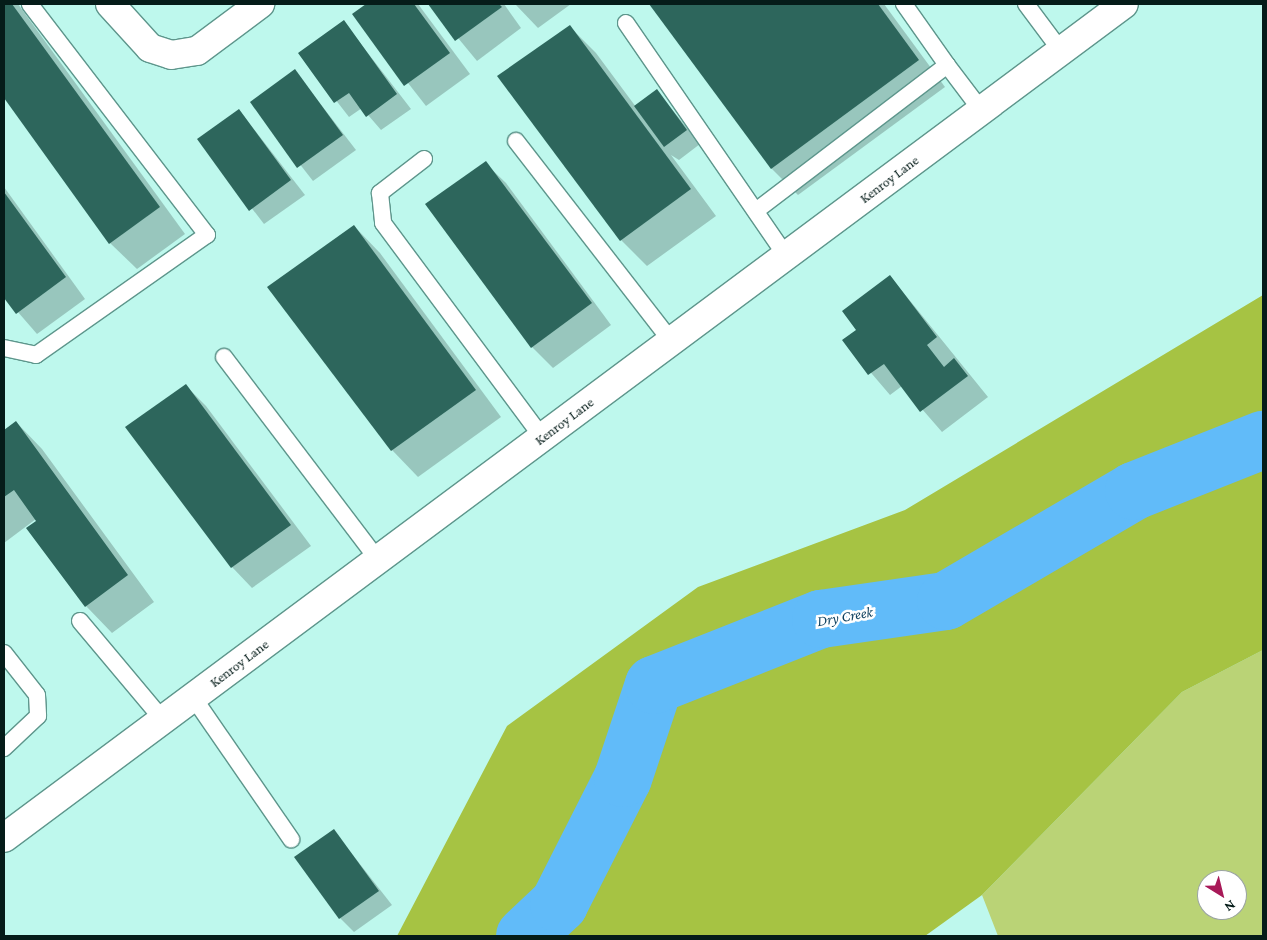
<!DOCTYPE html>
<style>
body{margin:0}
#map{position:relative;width:1267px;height:940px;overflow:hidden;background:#bef8ed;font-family:"Crimson Pro",serif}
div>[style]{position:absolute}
.green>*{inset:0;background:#bad376}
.forest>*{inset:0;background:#a6c343}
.shadow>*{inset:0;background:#0003}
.river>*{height:58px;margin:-29px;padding:0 29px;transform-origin:29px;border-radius:29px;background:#61bbf9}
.building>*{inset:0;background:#2d665c}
.roads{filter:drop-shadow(1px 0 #5e968c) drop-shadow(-1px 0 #5e968c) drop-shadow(0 1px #5e968c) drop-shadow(0 -1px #5e968c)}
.service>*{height:16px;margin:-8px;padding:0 8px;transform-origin:8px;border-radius:8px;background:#fff}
.minor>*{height:28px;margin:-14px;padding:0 14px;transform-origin:14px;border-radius:14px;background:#fff}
span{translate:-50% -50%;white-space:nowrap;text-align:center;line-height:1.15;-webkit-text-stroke:5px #fff;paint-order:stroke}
.street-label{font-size:14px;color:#051c19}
.water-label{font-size:15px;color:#0b3e5d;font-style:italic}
.frame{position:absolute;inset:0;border:5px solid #051c19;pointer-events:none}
.north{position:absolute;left:1197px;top:870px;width:50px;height:50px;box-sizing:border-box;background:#fff;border:1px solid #9ba4a3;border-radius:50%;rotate:144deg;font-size:14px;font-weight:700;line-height:20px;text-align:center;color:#051c19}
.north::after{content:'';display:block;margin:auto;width:18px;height:22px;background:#a81958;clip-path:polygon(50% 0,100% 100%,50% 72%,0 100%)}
</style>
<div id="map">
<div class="green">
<div style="clip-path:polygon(evenodd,1263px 650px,1263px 936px,998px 936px,982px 895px,1182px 692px,1263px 650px,1207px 880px,1237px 880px,1237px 910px,1207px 910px,1207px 880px)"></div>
</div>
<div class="forest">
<div style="clip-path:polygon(1263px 295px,1263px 650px,1182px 692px,982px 895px,925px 936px,397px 936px,507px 726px,698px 587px,905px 510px)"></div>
</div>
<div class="shadow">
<div style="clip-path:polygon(4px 4px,18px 4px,185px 234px,137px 269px,110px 243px,4px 96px)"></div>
<div style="clip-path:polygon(368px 4px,418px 4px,470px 74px,426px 106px,354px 14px)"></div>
<div style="clip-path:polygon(430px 4px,504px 4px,521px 28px,477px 61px)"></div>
<div style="clip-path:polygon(515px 4px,571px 4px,538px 28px)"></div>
<div style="clip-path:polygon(650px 4px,884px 4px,945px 87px,798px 195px,772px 169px)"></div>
<div style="clip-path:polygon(344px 22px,411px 109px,381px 130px,362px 108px,349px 117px,300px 54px)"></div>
<div style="clip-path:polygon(570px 27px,596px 53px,636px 107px,657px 91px,700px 144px,679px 160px,671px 155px,716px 216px,647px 266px,621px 240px)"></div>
<div style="clip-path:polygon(295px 71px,356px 150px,313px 181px,252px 103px)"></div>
<div style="clip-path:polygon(239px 110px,305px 195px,264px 224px,199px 140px)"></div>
<div style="clip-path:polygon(485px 163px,506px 183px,611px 325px,553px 368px,532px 347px)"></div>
<div style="clip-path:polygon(4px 187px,85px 299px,37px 334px,4px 296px)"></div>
<div style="clip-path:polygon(354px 226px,380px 253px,501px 417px,418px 477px,392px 450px)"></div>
<div style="clip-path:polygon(890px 276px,988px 397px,942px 432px,902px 386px,890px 395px,843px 340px,858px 330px)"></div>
<div style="clip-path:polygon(185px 385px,206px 406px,311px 546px,252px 588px,232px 567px)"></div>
<div style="clip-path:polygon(16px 422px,42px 449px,154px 602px,112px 633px,86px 606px,36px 519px,4px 543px,4px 431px)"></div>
<div style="clip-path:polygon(334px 831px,392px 905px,354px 932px,340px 918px)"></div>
</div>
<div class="river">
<div style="left:525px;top:936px;width:47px;rotate:-43.3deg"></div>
<div style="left:559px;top:904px;width:141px;rotate:-63.1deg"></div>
<div style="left:623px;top:778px;width:98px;rotate:-71.6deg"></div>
<div style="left:654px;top:685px;width:180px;rotate:-21.6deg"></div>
<div style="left:821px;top:619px;width:126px;rotate:-8.2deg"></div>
<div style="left:946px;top:601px;width:218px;rotate:-30.3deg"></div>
<div style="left:1134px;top:491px;width:139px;rotate:-21.6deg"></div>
</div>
<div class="building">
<div style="clip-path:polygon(4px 4px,12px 4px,160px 207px,109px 244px,4px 98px)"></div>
<div style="clip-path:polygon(366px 4px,414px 4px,450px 53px,404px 86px,352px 14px)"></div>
<div style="clip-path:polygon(428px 4px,499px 4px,502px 7px,455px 41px)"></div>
<div style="clip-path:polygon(649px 4px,878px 4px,919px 60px,771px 169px)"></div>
<div style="clip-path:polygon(344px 20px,397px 94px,366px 117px,349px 93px,334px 103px,298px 53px)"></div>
<div style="clip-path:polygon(570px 25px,691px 189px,620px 241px,497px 76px)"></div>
<div style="clip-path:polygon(295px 69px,343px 135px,297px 168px,250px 102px)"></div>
<div style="clip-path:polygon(657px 89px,687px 130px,664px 147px,634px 106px)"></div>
<div style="clip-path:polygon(239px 109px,291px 180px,249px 211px,197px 139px)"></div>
<div style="clip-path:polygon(486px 161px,592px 303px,531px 348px,425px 204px)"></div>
<div style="clip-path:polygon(4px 192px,66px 277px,16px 314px,4px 298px)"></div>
<div style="clip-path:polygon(354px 225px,476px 390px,391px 451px,267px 287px)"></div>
<div style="clip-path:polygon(890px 275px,937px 337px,927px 345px,944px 367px,954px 358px,968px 376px,920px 412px,884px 364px,868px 375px,842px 340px,856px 330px,842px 311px)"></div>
<div style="clip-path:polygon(186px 384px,291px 525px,231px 568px,125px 427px)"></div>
<div style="clip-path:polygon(16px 421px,128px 575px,85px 607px,26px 528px,36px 521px,14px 490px,4px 497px,4px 430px)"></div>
<div style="clip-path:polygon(334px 829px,379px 891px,339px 919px,294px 857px)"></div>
</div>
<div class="roads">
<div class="service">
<div style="left:904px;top:4px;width:75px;rotate:54.8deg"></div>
<div style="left:1026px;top:4px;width:59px;rotate:53.3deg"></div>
<div style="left:626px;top:23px;width:283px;rotate:55.5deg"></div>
<div style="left:516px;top:141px;width:253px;rotate:52.2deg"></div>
<div style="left:424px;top:159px;width:56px;rotate:142.3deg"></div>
<div style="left:380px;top:193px;width:30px;rotate:84deg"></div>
<div style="left:383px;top:223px;width:267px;rotate:53.4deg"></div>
<div style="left:757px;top:210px;width:239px;rotate:-37.3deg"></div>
<div style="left:947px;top:65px;width:56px;rotate:52.9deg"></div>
<div style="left:4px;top:348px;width:33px;rotate:12deg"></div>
<div style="left:36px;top:355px;width:209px;rotate:-35.1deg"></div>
<div style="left:207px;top:235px;width:291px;rotate:-127.5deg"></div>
<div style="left:224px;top:357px;width:255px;rotate:52.8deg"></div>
<div style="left:80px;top:621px;width:129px;rotate:50deg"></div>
<div style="left:4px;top:653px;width:53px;rotate:51.8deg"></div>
<div style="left:37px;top:695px;width:21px;rotate:87deg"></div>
<div style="left:38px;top:716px;width:47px;rotate:136.7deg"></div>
<div style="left:193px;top:697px;width:173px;rotate:55.4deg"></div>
</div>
<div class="minor">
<div style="left:110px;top:4px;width:59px;rotate:47.7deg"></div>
<div style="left:150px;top:48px;width:22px;rotate:18deg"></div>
<div style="left:171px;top:55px;width:26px;rotate:-9deg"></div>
<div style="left:197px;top:51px;width:79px;rotate:-36.7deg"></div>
<div style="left:4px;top:838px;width:1396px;rotate:-36.67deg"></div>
</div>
</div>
<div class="street-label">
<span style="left:889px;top:179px;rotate:-37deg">Kenroy Lane</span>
<span style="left:564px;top:421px;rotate:-37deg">Kenroy Lane</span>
<span style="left:239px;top:663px;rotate:-37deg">Kenroy Lane</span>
</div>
<div class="water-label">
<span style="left:845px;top:617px;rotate:-10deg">Dry Creek</span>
</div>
<div class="frame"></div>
<div class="north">N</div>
</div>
